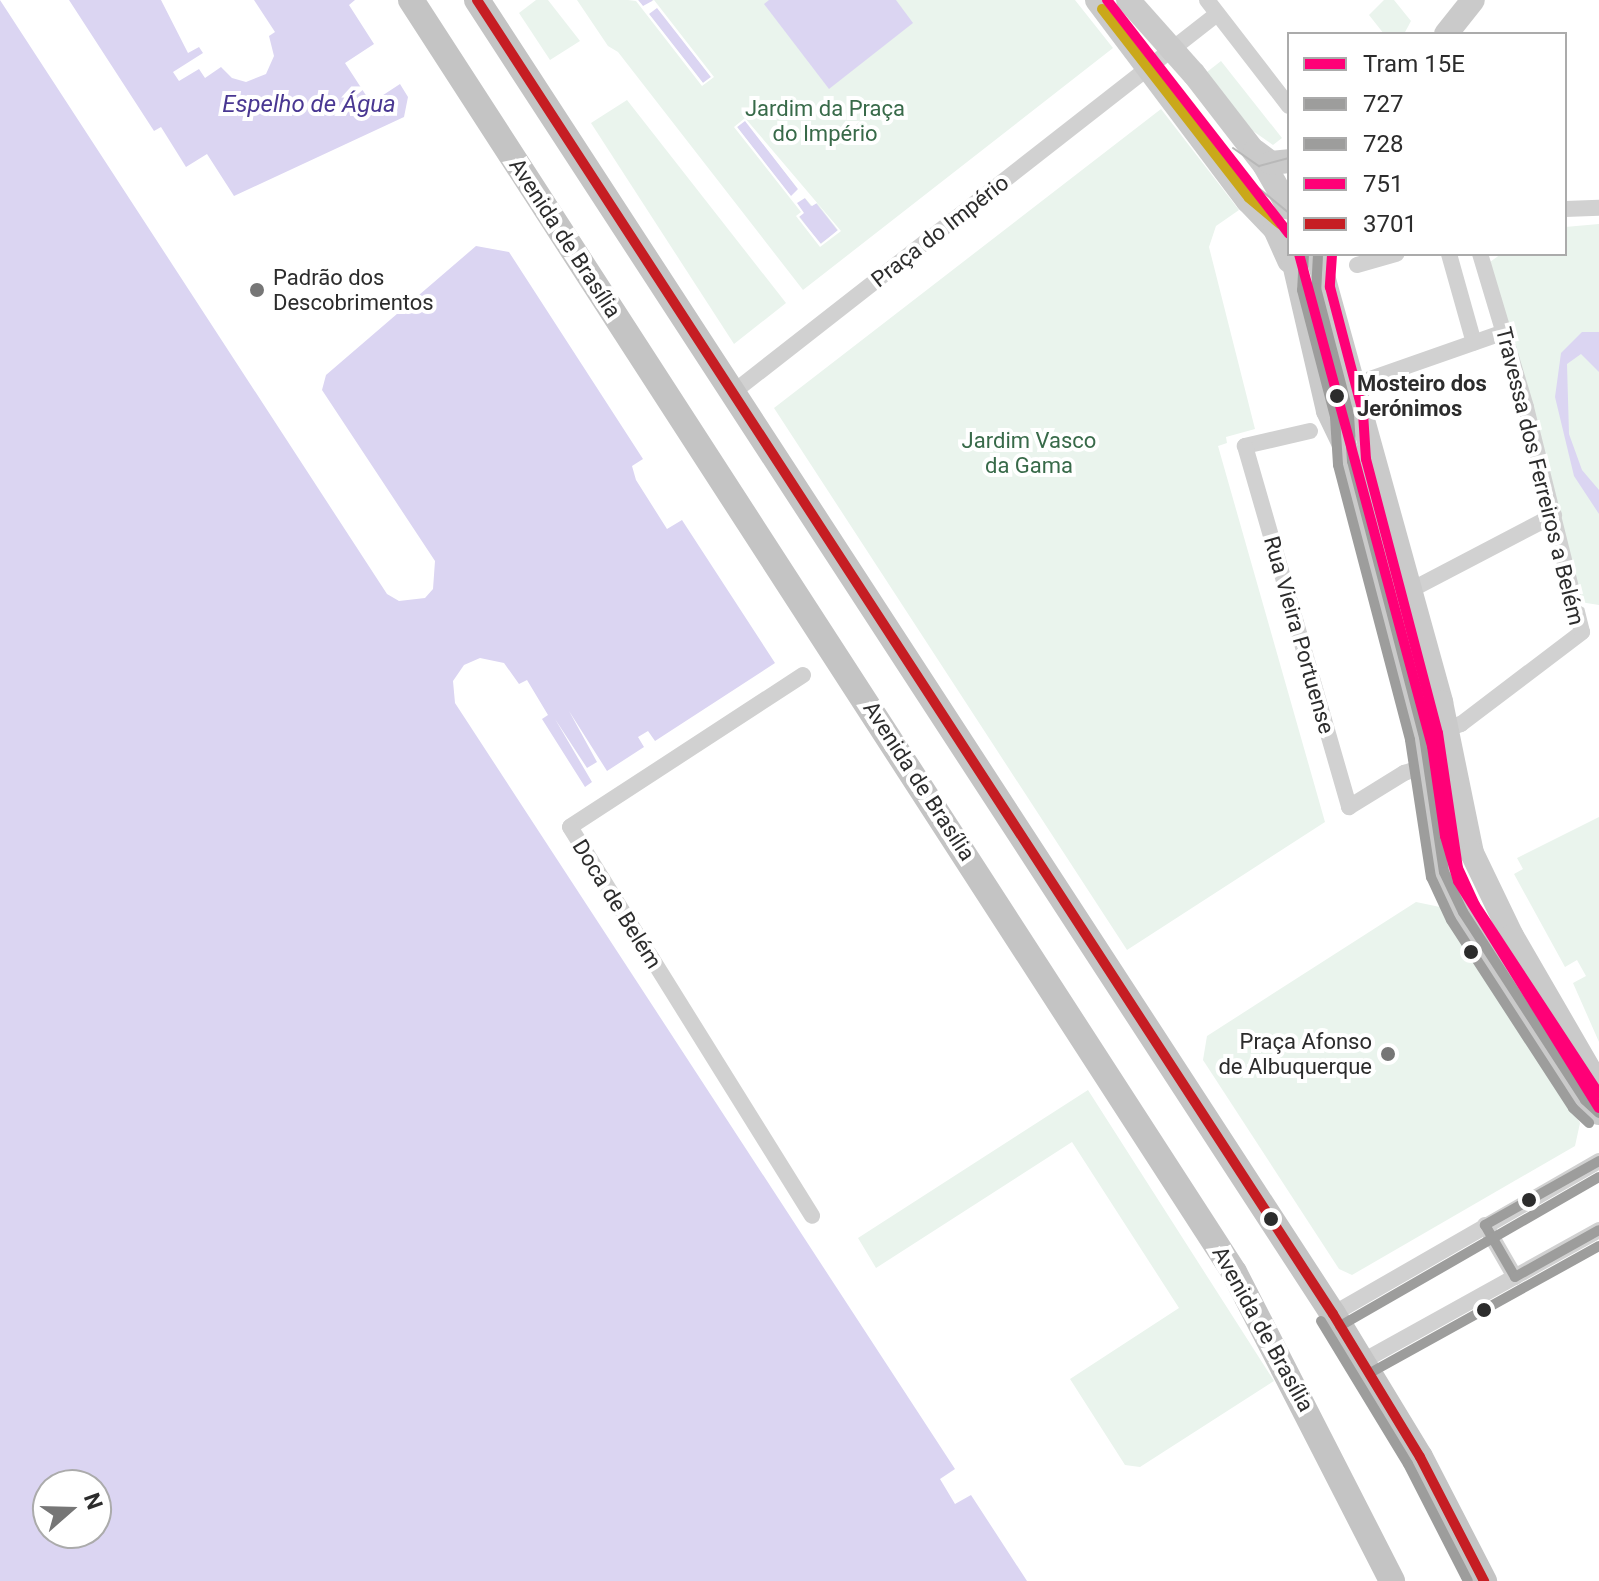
<!DOCTYPE html>
<meta charset="utf-8">
<style>
body{margin:0}
#map{position:relative;width:1599px;height:1581px;overflow:hidden;background:#fff;font-family:Roboto,sans-serif}
div>[style]{position:absolute}
.green>*{inset:0;background:#eaf4ed}
.water>*{inset:0;background:#dbd5f2}
.pier>*{inset:0;background:#fff}
.street>*{height:16px;margin:-8px;padding:0 8px;transform-origin:8px;border-radius:8px;background:#d1d1d1}
.secondary>*{height:24px;margin:-12px;padding:0 12px;transform-origin:12px;border-radius:12px;background:#cacaca}
.primary>*{height:26px;margin:-13px;padding:0 13px;transform-origin:13px;border-radius:13px;background:#c4c4c4}
.tram>*{height:2px;margin:-1px;padding:0 1px;transform-origin:1px;border-radius:1px;background:#b8b8b8}
.bus-1>*{height:10px;margin:-5px;padding:0 5px;transform-origin:5px;border-radius:5px;background:#9d9d9c}
.bus-2>*{height:10px;margin:-5px;padding:0 5px;transform-origin:5px;border-radius:5px;background:#9d9d9c}
.bus-3>*{height:10px;margin:-5px;padding:0 5px;transform-origin:5px;border-radius:5px;background:#f07}
.bus-4>*{height:10px;margin:-5px;padding:0 5px;transform-origin:5px;border-radius:5px;background:#c61d23}
.bus-5>*{height:10px;margin:-5px;padding:0 5px;transform-origin:5px;border-radius:5px;background:#caa81a}
.tram-1>*{height:10px;margin:-5px;padding:0 5px;transform-origin:5px;border-radius:5px;background:#f07}
.dots>*{width:22px;height:22px;translate:-50% -50%;box-sizing:border-box;border:4px solid #fff;border-radius:50%}
span{translate:-50% -50%;white-space:nowrap;text-align:center;line-height:1.15;-webkit-text-stroke:8px #fff;paint-order:stroke}
.park-label{font-size:22px;color:#386a49}
.street-label{font-size:22px;color:#2c2c2c}
.poi-label{font-size:22px;color:#2c2c2c}
.left{translate:0 -50%;text-align:left}
.right{translate:-100% -50%;text-align:right}
.stop-label{font-size:22px;color:#2c2c2c;font-weight:700}
.water-label{font-size:24px;color:#493792;font-style:italic}
.legend{position:absolute;left:1287px;top:32px;width:280px;height:224px;box-sizing:border-box;background:#fff;border:2px solid #ababab;margin:0;padding:10px 14px;list-style:none;font-size:24px;color:#2c2c2c}
.legend li{display:flex;align-items:center;gap:16px;height:40px}
.legend b{width:40px;border:2px solid #ababab}
.north{position:absolute;left:32px;top:1469px;width:80px;height:80px;box-sizing:border-box;background:#fff;border:2px solid #ababab;border-radius:50%;rotate:70deg;font-size:22px;font-weight:700;line-height:32px;text-align:center;color:#2c2c2c}
.north::after{content:'';display:block;margin:auto;width:28px;height:36px;background:#767676;clip-path:polygon(50% 0,100% 100%,50% 72%,0 100%)}
</style>
<div id="map">
<div class="green">
<div style="clip-path:polygon(536px 0,548px 0,580px 41px,550px 60px,519px 13px)"></div>
<div style="clip-path:polygon(577px 0,1075px 0,1113px 48px,803px 290px,618px 52px,608px 46px)"></div>
<div style="clip-path:polygon(1384px 0,1394px 0,1411px 21px,1404px 34px,1384px 34px,1369px 15px)"></div>
<div style="clip-path:polygon(1221px 61px,1282px 138px,1273px 145px,1253px 131px,1207px 72px)"></div>
<div style="clip-path:polygon(627px 100px,786px 303px,734px 344px,591px 123px)"></div>
<div style="clip-path:polygon(1161px 109px,1239px 210px,1216px 226px,1209px 247px,1255px 429px,1226px 437px,1227px 443px,1218px 446px,1325px 822px,1127px 950px,774px 408px)"></div>
<div style="clip-path:polygon(1599px 224px,1599px 605px,1580px 602px,1490px 262px,1501px 254px,1565px 254px,1565px 227px)"></div>
<div style="clip-path:polygon(1599px 817px,1599px 1042px,1573px 983px,1586px 976px,1577px 960px,1565px 967px,1514px 874px,1523px 869px,1517px 858px)"></div>
<div style="clip-path:polygon(1416px 902px,1440px 907px,1580px 1123px,1575px 1146px,1352px 1275px,1339px 1269px,1203px 1060px,1207px 1036px)"></div>
<div style="clip-path:polygon(1088px 1090px,1274px 1381px,1140px 1467px,1125px 1465px,1070px 1379px,1179px 1308px,1072px 1142px,876px 1268px,858px 1238px)"></div>
</div>
<div class="water">
<div style="clip-path:polygon(evenodd,0 0,387px 594px,399px 601px,425px 598px,433px 589px,435px 561px,322px 390px,326px 375px,476px 246px,509px 252px,643px 459px,632px 466px,636px 480px,667px 529px,682px 520px,775px 663px,655px 741px,648px 731px,638px 737px,644px 747px,607px 771px,569px 711px,597px 762px,587px 768px,555px 719px,592px 782px,585px 787px,542px 719px,548px 715px,527px 680px,519px 684px,504px 663px,480px 658px,464px 665px,453px 681px,455px 703px,955px 1469px,940px 1479px,955px 1504px,971px 1495px,1027px 1581px,0 1581px,0 0,48px 1485px,96px 1485px,96px 1533px,48px 1533px,48px 1485px)"></div>
<div style="clip-path:polygon(69px 0,161px 0,188px 53px,199px 47px,203px 53px,173px 72px,179px 81px,199px 69px,205px 78px,221px 67px,232px 78px,246px 82px,266px 74px,274px 56px,269px 36px,275px 32px,254px 0,355px 0,349px 5px,374px 44px,345px 63px,371px 103px,400px 84px,408px 97px,404px 117px,234px 196px,207px 154px,186px 167px,161px 127px,154px 131px)"></div>
<div style="clip-path:polygon(638px 0,652px 0,711px 77px,703px 83px)"></div>
<div style="clip-path:polygon(769px 0,896px 0,913px 23px,829px 89px,764px 4px)"></div>
<div style="clip-path:polygon(745px 120px,811px 206px,816px 203px,838px 231px,820px 244px,799px 216px,803px 212px,737px 127px)"></div>
<div style="clip-path:polygon(1582px 332px,1599px 332px,1599px 372px,1581px 354px,1567px 364px,1569px 434px,1582px 470px,1599px 490px,1599px 514px,1574px 476px,1555px 397px,1561px 353px)"></div>
</div>
<div class="pier">
<div style="clip-path:polygon(evenodd,628px 0,638px 0,643px 6px,654px 0,714px 77px,702px 86px,636px 1px,628px 0,657px 8px,711px 77px,703px 83px,649px 14px,657px 8px)"></div>
<div style="clip-path:polygon(evenodd,745px 118px,841px 231px,820px 247px,796px 216px,801px 212px,734px 127px,745px 118px,745px 121px,798px 189px,791px 196px,737px 127px,745px 121px,745px 118px,805px 198px,812px 206px,817px 203px,838px 230px,821px 244px,799px 217px,804px 213px,797px 203px,805px 198px)"></div>
</div>
<div class="street">
<div style="left:1207px;top:0;width:134px;rotate:52.3deg"></div>
<div style="left:1565px;top:209px;width:34px;rotate:-2deg"></div>
<div style="left:1449px;top:254px;width:92px;rotate:74.3deg"></div>
<div style="left:1357px;top:265px;width:41px;rotate:-15.8deg"></div>
<div style="left:1353px;top:385px;width:160px;rotate:-19.3deg"></div>
<div style="left:731px;top:394px;width:617px;rotate:-38.02deg"></div>
<div style="left:1310px;top:431px;width:67px;rotate:167deg"></div>
<div style="left:1245px;top:446px;width:376px;rotate:73.9deg"></div>
<div style="left:1349px;top:807px;width:65px;rotate:-31.7deg"></div>
<div style="left:1404px;top:773px;width:19px;rotate:-18deg"></div>
<div style="left:1407px;top:592px;width:166px;rotate:-27.6deg"></div>
<div style="left:803px;top:675px;width:278px;rotate:146.9deg"></div>
<div style="left:570px;top:827px;width:458px;rotate:58.1deg"></div>
<div style="left:1447px;top:729px;width:15px;rotate:-20deg"></div>
<div style="left:1461px;top:724px;width:152px;rotate:-37.2deg"></div>
<div style="left:1582px;top:632px;width:232px;rotate:-104deg"></div>
<div style="left:1526px;top:407px;width:160px;rotate:-106.7deg"></div>
<div style="left:1485px;top:1225px;width:60px;rotate:60deg"></div>
<div style="left:1333px;top:1314px;width:307px;rotate:-29.9deg"></div>
<div style="left:1363px;top:1361px;width:270px;rotate:-29deg"></div>
</div>
<div class="secondary">
<div style="left:1097px;top:0;width:251px;rotate:53.1deg"></div>
<div style="left:1248px;top:201px;width:39px;rotate:46deg"></div>
<div style="left:1275px;top:229px;width:35px;rotate:66deg"></div>
<div style="left:1128px;top:0;width:99px;rotate:48.3deg"></div>
<div style="left:1194px;top:74px;width:116px;rotate:52.3deg"></div>
<div style="left:1265px;top:166px;width:48px;rotate:60.3deg"></div>
<div style="left:1446px;top:34px;width:43px;rotate:-51.5deg"></div>
<div style="left:1255px;top:151px;width:20px;rotate:37deg"></div>
<div style="left:1271px;top:163px;width:18px;rotate:-6deg"></div>
<div style="left:1289px;top:242px;width:173px;rotate:77deg"></div>
<div style="left:1328px;top:411px;width:55px;rotate:64.4deg"></div>
<div style="left:1352px;top:461px;width:285px;rotate:75.4deg"></div>
<div style="left:1424px;top:737px;width:136px;rotate:81.6deg"></div>
<div style="left:1444px;top:872px;width:44px;rotate:64.6deg"></div>
<div style="left:1463px;top:912px;width:224px;rotate:57deg"></div>
<div style="left:1585px;top:1100px;width:19px;rotate:43deg"></div>
<div style="left:1317px;top:254px;width:465px;rotate:74.5deg"></div>
<div style="left:1441px;top:702px;width:154px;rotate:78.4deg"></div>
<div style="left:1472px;top:853px;width:92px;rotate:64.3deg"></div>
<div style="left:1512px;top:936px;width:173px;rotate:59.9deg"></div>
</div>
<div class="primary">
<div style="left:411px;top:0;width:1515px;rotate:57.1deg"></div>
<div style="left:1234px;top:1272px;width:347px;rotate:62.9deg"></div>
<div style="left:477px;top:0;width:1568px;rotate:56.92deg"></div>
<div style="left:1333px;top:1314px;width:167px;rotate:58.7deg"></div>
<div style="left:1420px;top:1457px;width:140px;rotate:62.7deg"></div>
</div>
<div class="tram">
<div style="left:1233px;top:148px;width:32px;rotate:35deg"></div>
<div style="left:1259px;top:166px;width:31px;rotate:-15deg"></div>
<div style="left:1245px;top:177px;width:57px;rotate:39.3deg"></div>
<div style="left:1289px;top:183px;width:20px;rotate:90deg"></div>
<div style="left:1302px;top:254px;width:28px;rotate:75deg"></div>
<div style="left:1320px;top:292px;width:38px;rotate:-87deg"></div>
</div>
<div class="bus-1">
<div style="left:1318px;top:254px;width:34px;rotate:93deg"></div>
<div style="left:1316px;top:288px;width:131px;rotate:75.4deg"></div>
<div style="left:1349px;top:415px;width:46px;rotate:86.3deg"></div>
<div style="left:1352px;top:461px;width:285px;rotate:75.4deg"></div>
<div style="left:1424px;top:737px;width:136px;rotate:81.6deg"></div>
<div style="left:1444px;top:872px;width:44px;rotate:64.6deg"></div>
<div style="left:1463px;top:912px;width:224px;rotate:57deg"></div>
<div style="left:1585px;top:1100px;width:19px;rotate:43deg"></div>
<div style="left:1599px;top:1161px;width:131px;rotate:150.7deg"></div>
<div style="left:1485px;top:1225px;width:60px;rotate:60deg"></div>
<div style="left:1515px;top:1277px;width:96px;rotate:-29.2deg"></div>
</div>
<div class="bus-2">
<div style="left:1304px;top:254px;width:36px;rotate:93deg"></div>
<div style="left:1302px;top:290px;width:131px;rotate:75.4deg"></div>
<div style="left:1335px;top:417px;width:48px;rotate:86.4deg"></div>
<div style="left:1338px;top:465px;width:284px;rotate:75.3deg"></div>
<div style="left:1410px;top:740px;width:139px;rotate:81.3deg"></div>
<div style="left:1431px;top:877px;width:47px;rotate:65.1deg"></div>
<div style="left:1451px;top:920px;width:224px;rotate:57deg"></div>
<div style="left:1573px;top:1108px;width:22px;rotate:43deg"></div>
<div style="left:1321px;top:1321px;width:167px;rotate:58.7deg"></div>
<div style="left:1408px;top:1464px;width:131px;rotate:62.9deg"></div>
<div style="left:1340px;top:1326px;width:299px;rotate:-29.9deg"></div>
<div style="left:1370px;top:1373px;width:262px;rotate:-29deg"></div>
</div>
<div class="bus-3">
<div style="left:1332px;top:255px;width:32px;rotate:94deg"></div>
<div style="left:1330px;top:287px;width:130px;rotate:75.3deg"></div>
<div style="left:1363px;top:413px;width:46px;rotate:86.3deg"></div>
<div style="left:1366px;top:459px;width:283px;rotate:75.3deg"></div>
<div style="left:1438px;top:733px;width:136px;rotate:81.6deg"></div>
<div style="left:1458px;top:868px;width:41px;rotate:65.3deg"></div>
<div style="left:1475px;top:905px;width:226px;rotate:56.7deg"></div>
</div>
<div class="bus-4">
<div style="left:477px;top:0;width:1568px;rotate:56.92deg"></div>
<div style="left:1333px;top:1314px;width:167px;rotate:58.7deg"></div>
<div style="left:1420px;top:1457px;width:140px;rotate:62.7deg"></div>
</div>
<div class="bus-5">
<div style="left:1102px;top:9px;width:239px;rotate:52.1deg"></div>
<div style="left:1249px;top:198px;width:40px;rotate:40deg"></div>
</div>
<div class="tram-1">
<div style="left:1107px;top:0;width:296px;rotate:52.1deg"></div>
<div style="left:1299px;top:254px;width:510px;rotate:74.87deg"></div>
<div style="left:1432px;top:746px;width:91px;rotate:81.8deg"></div>
<div style="left:1445px;top:836px;width:47px;rotate:73.9deg"></div>
<div style="left:1458px;top:881px;width:267px;rotate:58.2deg"></div>
</div>
<div class="dots">
<div style="left:257px;top:290px;background:#767676"></div>
<div style="left:1337px;top:396px;background:#2c2c2c"></div>
<div style="left:1471px;top:952px;background:#2c2c2c"></div>
<div style="left:1388px;top:1054px;background:#767676"></div>
<div style="left:1529px;top:1200px;background:#2c2c2c"></div>
<div style="left:1271px;top:1219px;background:#2c2c2c"></div>
<div style="left:1484px;top:1310px;background:#2c2c2c"></div>
</div>
<div class="park-label">
<span style="left:825px;top:121px">Jardim da Praça<br>do Império</span>
<span style="left:1029px;top:453px">Jardim Vasco<br>da Gama</span>
</div>
<div class="street-label">
<span style="left:940px;top:231px;rotate:-38deg">Praça do Império</span>
<span style="left:565px;top:238px;rotate:57deg">Avenida de Brasília</span>
<span style="left:1540px;top:476px;rotate:76deg">Travessa dos Ferreiros a Belém</span>
<span style="left:1299px;top:635px;rotate:74deg">Rua Vieira Portuense</span>
<span style="left:919px;top:781px;rotate:57deg">Avenida de Brasília</span>
<span style="left:617px;top:904px;rotate:58deg">Doca de Belém</span>
<span style="left:1263px;top:1329px;rotate:61deg">Avenida de Brasília</span>
</div>
<div class="poi-label">
<span class="left" style="left:273px;top:290px">Padrão dos<br>Descobrimentos</span>
<span class="right" style="left:1372px;top:1054px">Praça Afonso<br>de Albuquerque</span>
</div>
<div class="stop-label">
<span class="left" style="left:1357px;top:396px">Mosteiro dos<br>Jerónimos</span>
</div>
<div class="water-label">
<span style="left:309px;top:105px">Espelho de Água</span>
</div>
<ul class="legend">
<li><b style="height:10px;background:#f07"></b>Tram 15E</li>
<li><b style="height:10px;background:#9d9d9c"></b>727</li>
<li><b style="height:10px;background:#9d9d9c"></b>728</li>
<li><b style="height:10px;background:#f07"></b>751</li>
<li><b style="height:10px;background:#c61d23"></b>3701</li>
</ul>
<div class="north">N</div>
</div>
